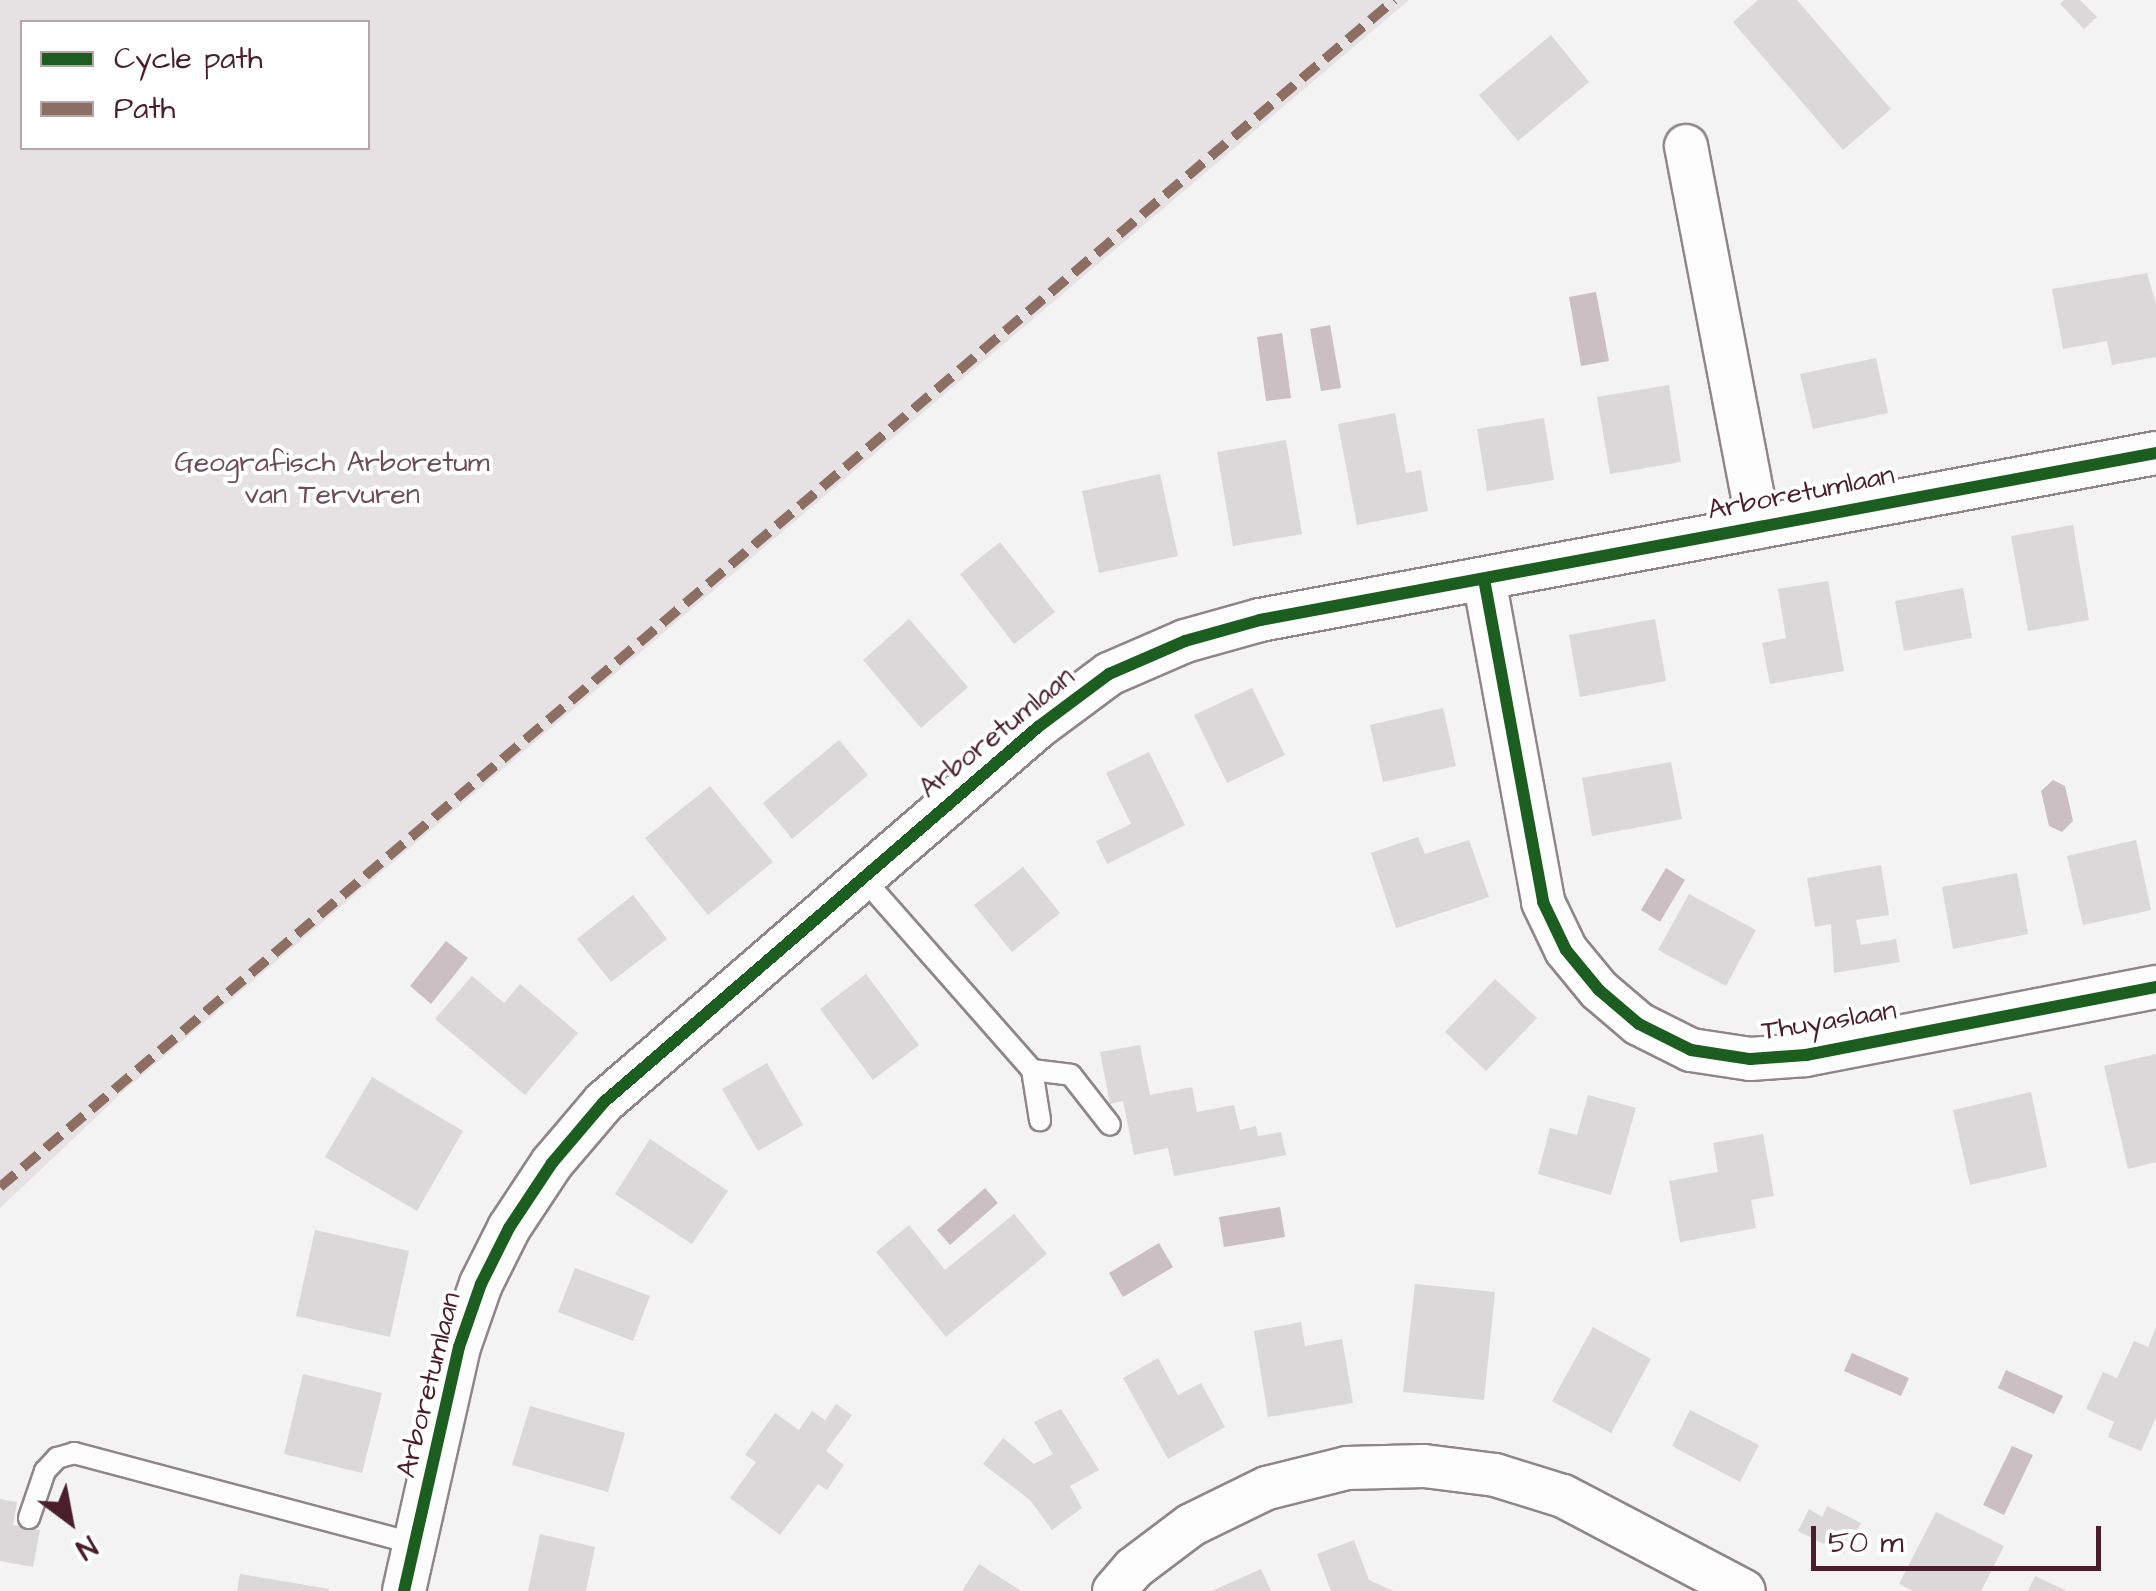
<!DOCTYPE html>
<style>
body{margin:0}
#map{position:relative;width:2156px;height:1591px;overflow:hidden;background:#f3f3f3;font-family:"Architects Daughter",sans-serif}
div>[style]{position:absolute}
.green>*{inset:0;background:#e6e1e2}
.water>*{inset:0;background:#cbbfc3}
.building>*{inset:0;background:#dad8d9}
.roads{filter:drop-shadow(2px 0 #8e8688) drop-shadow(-2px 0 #8e8688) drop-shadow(0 2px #8e8688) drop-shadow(0 -2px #8e8688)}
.lane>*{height:20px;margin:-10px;padding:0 10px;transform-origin:10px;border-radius:10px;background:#fdfdfd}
.street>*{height:42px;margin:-21px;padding:0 21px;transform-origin:21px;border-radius:21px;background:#fdfdfd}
.quiet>*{height:10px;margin-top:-5px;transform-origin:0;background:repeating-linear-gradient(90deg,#8d6e63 0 20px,transparent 0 30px)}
.cycleway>*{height:12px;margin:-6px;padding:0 6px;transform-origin:6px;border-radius:6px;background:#1b5e20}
span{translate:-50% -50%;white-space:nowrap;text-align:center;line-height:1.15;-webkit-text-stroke:8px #fff;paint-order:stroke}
.park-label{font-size:28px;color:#6e4c56}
.street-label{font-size:28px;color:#4a1f2b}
.legend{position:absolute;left:20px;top:20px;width:350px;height:130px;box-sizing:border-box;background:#fff;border:2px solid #b7a5aa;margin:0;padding:12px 18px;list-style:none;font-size:30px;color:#4a1f2b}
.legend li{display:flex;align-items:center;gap:20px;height:50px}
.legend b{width:50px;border:2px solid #b7a5aa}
.north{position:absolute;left:20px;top:1471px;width:100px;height:100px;-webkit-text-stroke:8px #fff;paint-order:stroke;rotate:148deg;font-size:28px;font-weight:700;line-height:40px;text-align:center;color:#4a1f2b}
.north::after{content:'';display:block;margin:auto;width:35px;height:45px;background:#4a1f2b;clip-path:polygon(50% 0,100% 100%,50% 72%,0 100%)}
.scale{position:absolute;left:1811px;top:1526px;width:290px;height:45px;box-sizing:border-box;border:5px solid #4a1f2b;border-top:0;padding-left:12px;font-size:30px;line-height:35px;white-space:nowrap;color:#4a1f2b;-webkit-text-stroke:8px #fff;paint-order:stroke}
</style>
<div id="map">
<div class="green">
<div style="clip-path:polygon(evenodd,0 0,1409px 0,127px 1088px,0 1208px,0 0,368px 22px,368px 148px,22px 148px,22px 22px,368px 22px)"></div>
</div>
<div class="water">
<div style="clip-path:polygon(1596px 292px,1609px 361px,1581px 366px,1569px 297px)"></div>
<div style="clip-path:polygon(1330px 325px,1341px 388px,1321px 391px,1310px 329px)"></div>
<div style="clip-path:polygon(1282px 333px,1291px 398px,1266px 401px,1257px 337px)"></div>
<div style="clip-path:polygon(2053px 780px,2065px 786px,2073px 821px,2062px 832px,2049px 826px,2041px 791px)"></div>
<div style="clip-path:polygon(1666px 868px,1685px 880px,1660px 922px,1641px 910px)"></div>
<div style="clip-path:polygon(446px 941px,468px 958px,431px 1004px,410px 986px)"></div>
<div style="clip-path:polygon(985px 1188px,998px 1203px,950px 1245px,937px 1230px)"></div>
<div style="clip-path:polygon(1280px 1207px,1285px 1237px,1224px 1247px,1219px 1217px)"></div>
<div style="clip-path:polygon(1159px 1243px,1173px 1267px,1123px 1297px,1109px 1273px)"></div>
<div style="clip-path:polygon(1852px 1353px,1909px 1378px,1901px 1396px,1844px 1371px)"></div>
<div style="clip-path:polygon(2006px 1370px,2063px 1396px,2054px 1414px,1998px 1388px)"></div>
<div style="clip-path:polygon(2012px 1446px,2033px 1455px,2004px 1515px,1983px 1505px)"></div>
</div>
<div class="building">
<div style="clip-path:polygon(1758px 0,1797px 0,1891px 109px,1843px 150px,1733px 22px)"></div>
<div style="clip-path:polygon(2064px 0,2080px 0,2097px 17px,2084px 29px,2060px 4px)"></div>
<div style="clip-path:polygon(1551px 35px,1589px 82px,1518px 141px,1479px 95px)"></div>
<div style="clip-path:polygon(2147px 273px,2156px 304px,2156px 357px,2112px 365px,2107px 341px,2063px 349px,2052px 289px)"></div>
<div style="clip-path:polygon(1876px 358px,1888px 413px,1813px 429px,1800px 374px)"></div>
<div style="clip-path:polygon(1669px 385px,1681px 462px,1610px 474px,1597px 397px)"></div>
<div style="clip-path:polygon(1395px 413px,1406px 473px,1421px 470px,1428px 511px,1357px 525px,1338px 424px)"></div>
<div style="clip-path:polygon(1544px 418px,1554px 480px,1487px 491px,1477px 429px)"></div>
<div style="clip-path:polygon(1286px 440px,1302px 534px,1233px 546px,1217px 452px)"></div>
<div style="clip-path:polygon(1160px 474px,1178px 556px,1099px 573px,1082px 491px)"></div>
<div style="clip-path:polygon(2073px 525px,2089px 620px,2028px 631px,2011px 536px)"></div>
<div style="clip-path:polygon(1000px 542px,1055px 612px,1014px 644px,960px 574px)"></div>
<div style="clip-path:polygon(1828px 581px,1844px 671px,1770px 684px,1762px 643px,1786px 638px,1778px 589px)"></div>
<div style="clip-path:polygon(1963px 588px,1972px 638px,1904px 651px,1895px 601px)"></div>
<div style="clip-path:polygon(909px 619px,968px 687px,921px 728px,863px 660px)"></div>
<div style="clip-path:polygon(1655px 619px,1666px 681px,1580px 697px,1569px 635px)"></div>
<div style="clip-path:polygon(1252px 688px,1285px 755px,1227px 783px,1194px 715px)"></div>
<div style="clip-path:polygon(1443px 708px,1456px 766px,1383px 782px,1370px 725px)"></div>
<div style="clip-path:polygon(839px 740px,868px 775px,792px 839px,763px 803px)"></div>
<div style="clip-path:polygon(1149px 752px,1185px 825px,1107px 864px,1096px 841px,1131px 824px,1106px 773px)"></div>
<div style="clip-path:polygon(1671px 762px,1682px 819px,1592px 836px,1582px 778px)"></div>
<div style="clip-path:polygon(710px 786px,773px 862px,708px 915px,645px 838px)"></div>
<div style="clip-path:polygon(1418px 837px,1425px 854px,1469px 840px,1489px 897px,1396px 928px,1371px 853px)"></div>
<div style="clip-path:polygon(2136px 840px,2151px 910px,2083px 925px,2067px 856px)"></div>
<div style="clip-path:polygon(1881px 865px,1889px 915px,1856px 920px,1861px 945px,1896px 939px,1900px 962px,1834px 973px,1831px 924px,1815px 927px,1807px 878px)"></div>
<div style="clip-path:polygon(1023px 867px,1060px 913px,1012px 952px,974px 905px)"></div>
<div style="clip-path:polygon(2017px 873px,2028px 934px,1953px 949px,1942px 887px)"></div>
<div style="clip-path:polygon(1689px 894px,1756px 930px,1726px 986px,1658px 950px)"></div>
<div style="clip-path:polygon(633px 895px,667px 939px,611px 982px,577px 939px)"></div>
<div style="clip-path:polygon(866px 974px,919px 1045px,873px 1080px,820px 1009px)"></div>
<div style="clip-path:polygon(472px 976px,504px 1003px,520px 984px,578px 1033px,525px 1095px,435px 1019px)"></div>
<div style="clip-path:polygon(1495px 979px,1537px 1018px,1486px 1071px,1445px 1032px)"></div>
<div style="clip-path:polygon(1140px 1045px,1150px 1095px,1192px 1087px,1197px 1112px,1234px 1105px,1240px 1130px,1256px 1126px,1258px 1136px,1281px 1132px,1286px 1155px,1174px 1176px,1168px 1148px,1134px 1155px,1123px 1101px,1110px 1104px,1100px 1052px)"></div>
<div style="clip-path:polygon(2156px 1054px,2156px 1162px,2128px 1169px,2104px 1066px)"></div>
<div style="clip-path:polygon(767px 1063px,803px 1125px,758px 1151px,722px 1089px)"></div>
<div style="clip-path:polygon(372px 1077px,463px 1131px,417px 1211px,325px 1157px)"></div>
<div style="clip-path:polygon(2031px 1092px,2047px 1167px,1970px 1185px,1953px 1110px)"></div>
<div style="clip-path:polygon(1588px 1095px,1636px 1108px,1611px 1195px,1538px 1174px,1550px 1128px,1577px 1135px)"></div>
<div style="clip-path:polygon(1763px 1134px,1774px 1196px,1751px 1200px,1756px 1228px,1680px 1242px,1669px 1181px,1718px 1172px,1713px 1143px)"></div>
<div style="clip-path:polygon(650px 1139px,728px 1191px,692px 1244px,615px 1194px)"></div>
<div style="clip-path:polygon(1014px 1214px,1047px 1254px,946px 1337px,876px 1252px,909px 1225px,945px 1270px)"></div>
<div style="clip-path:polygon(315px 1230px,409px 1251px,390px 1337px,296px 1316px)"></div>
<div style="clip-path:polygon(575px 1268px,650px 1296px,633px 1341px,558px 1312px)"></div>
<div style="clip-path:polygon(1415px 1284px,1495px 1292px,1484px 1400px,1403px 1392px)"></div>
<div style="clip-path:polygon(1301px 1322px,1305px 1346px,1342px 1339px,1353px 1403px,1268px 1417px,1254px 1331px)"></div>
<div style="clip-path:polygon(1593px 1327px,1651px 1359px,1611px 1433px,1552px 1401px)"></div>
<div style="clip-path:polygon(2156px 1327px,2156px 1417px,2141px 1451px,2108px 1437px,2114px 1422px,2086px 1409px,2103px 1372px,2117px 1378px,2134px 1341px,2148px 1347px)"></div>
<div style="clip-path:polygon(1158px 1358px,1178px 1395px,1201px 1383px,1225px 1427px,1168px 1459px,1123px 1378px)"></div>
<div style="clip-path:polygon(303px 1374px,382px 1393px,362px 1473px,284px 1454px)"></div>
<div style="clip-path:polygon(836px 1404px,852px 1415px,826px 1451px,844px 1465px,827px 1490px,818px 1484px,780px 1535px,730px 1498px,756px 1462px,745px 1455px,775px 1413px,799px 1430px,812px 1411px,825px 1420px)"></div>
<div style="clip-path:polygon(530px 1406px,625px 1433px,608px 1492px,512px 1465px)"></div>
<div style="clip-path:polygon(1061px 1409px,1099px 1470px,1070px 1486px,1082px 1508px,1052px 1530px,1030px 1500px,983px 1464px,1003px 1438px,1034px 1464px,1053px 1454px,1034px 1422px)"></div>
<div style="clip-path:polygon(1690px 1410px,1759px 1445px,1740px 1482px,1672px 1446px)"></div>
<div style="clip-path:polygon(0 1499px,17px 1502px,13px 1525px,40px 1530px,33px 1567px,0 1561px)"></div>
<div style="clip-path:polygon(1827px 1506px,1861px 1523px,1844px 1554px,1798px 1531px,1809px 1509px,1822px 1517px)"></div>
<div style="clip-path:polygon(1936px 1512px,2004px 1546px,1981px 1591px,1913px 1591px,1899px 1584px)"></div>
<div style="clip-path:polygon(540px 1534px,595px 1547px,586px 1591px,528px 1591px)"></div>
<div style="clip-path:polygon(1354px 1540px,1369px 1580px,1393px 1591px,1331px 1591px,1317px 1554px)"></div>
<div style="clip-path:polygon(979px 1564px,1021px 1591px,962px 1591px)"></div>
<div style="clip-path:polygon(1261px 1569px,1271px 1591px,1212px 1591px)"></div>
<div style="clip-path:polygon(240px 1574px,329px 1589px,329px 1591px,237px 1591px)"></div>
<div style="clip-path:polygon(2035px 1576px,2067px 1591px,2028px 1591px)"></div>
</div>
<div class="roads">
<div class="lane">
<div style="left:863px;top:878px;width:256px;rotate:48.6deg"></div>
<div style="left:1032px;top:1070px;width:51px;rotate:80.9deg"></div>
<div style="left:1032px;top:1070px;width:39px;rotate:7deg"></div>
<div style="left:1071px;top:1075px;width:63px;rotate:52deg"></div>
<div style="left:29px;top:1518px;width:50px;rotate:-71.2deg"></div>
<div style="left:45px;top:1471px;width:18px;rotate:-47deg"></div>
<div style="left:57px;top:1458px;width:18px;rotate:-16deg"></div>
<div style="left:74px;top:1453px;width:353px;rotate:14.9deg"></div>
</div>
<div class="street">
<div style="left:1686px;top:146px;width:388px;rotate:79.2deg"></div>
<div style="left:1484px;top:579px;width:328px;rotate:79.6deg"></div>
<div style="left:1543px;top:902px;width:53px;rotate:64.4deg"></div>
<div style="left:1566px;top:950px;width:52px;rotate:50.5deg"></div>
<div style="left:1599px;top:990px;width:52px;rotate:40.4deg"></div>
<div style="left:1639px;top:1024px;width:58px;rotate:26.6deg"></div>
<div style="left:1691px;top:1050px;width:60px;rotate:8.7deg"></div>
<div style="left:1750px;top:1059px;width:56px;rotate:-4.1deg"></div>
<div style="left:1806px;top:1055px;width:357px;rotate:-11deg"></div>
<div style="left:404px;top:1591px;width:250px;rotate:-77.3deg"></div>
<div style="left:459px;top:1347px;width:67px;rotate:-70.8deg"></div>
<div style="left:481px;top:1284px;width:63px;rotate:-63.4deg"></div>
<div style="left:509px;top:1228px;width:78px;rotate:-56.5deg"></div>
<div style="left:552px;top:1163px;width:80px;rotate:-49.6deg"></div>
<div style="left:604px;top:1102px;width:574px;rotate:-40.83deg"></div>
<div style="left:1038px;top:727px;width:89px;rotate:-36.7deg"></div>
<div style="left:1109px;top:674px;width:83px;rotate:-23.5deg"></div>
<div style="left:1185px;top:641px;width:78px;rotate:-15.6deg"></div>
<div style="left:1260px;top:620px;width:911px;rotate:-10.56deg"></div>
<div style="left:1114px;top:1591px;width:30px;rotate:-49deg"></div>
<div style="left:1134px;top:1568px;width:71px;rotate:-37deg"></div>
<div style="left:1191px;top:1525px;width:85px;rotate:-26deg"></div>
<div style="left:1267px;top:1488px;width:82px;rotate:-14deg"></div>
<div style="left:1347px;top:1468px;width:77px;rotate:-1.5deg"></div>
<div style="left:1424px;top:1466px;width:72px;rotate:7.2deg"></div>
<div style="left:1495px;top:1475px;width:71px;rotate:17.2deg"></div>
<div style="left:1563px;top:1496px;width:204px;rotate:27.7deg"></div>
</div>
</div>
<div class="quiet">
<div style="left:0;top:1187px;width:1831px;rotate:-40.41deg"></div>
</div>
<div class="cycleway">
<div style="left:1484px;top:579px;width:328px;rotate:79.6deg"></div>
<div style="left:1543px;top:902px;width:53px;rotate:64.4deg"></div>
<div style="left:1566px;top:950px;width:52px;rotate:50.5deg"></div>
<div style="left:1599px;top:990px;width:52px;rotate:40.4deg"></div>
<div style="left:1639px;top:1024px;width:58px;rotate:26.6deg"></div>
<div style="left:1691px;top:1050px;width:60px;rotate:8.7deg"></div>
<div style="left:1750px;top:1059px;width:56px;rotate:-4.1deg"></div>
<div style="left:1806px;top:1055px;width:357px;rotate:-11deg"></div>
<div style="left:404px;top:1591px;width:250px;rotate:-77.3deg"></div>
<div style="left:459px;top:1347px;width:67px;rotate:-70.8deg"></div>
<div style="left:481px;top:1284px;width:63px;rotate:-63.4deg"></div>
<div style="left:509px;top:1228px;width:78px;rotate:-56.5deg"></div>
<div style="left:552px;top:1163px;width:80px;rotate:-49.6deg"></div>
<div style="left:604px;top:1102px;width:574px;rotate:-40.83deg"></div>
<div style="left:1038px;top:727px;width:89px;rotate:-36.7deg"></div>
<div style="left:1109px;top:674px;width:83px;rotate:-23.5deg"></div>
<div style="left:1185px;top:641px;width:78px;rotate:-15.6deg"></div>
<div style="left:1260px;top:620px;width:911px;rotate:-10.56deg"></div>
</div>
<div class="park-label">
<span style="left:332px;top:479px">Geografisch Arboretum<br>van Tervuren</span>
</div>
<div class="street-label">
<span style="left:1801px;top:493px;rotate:-11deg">Arboretumlaan</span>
<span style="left:997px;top:733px;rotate:-39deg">Arboretumlaan</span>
<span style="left:1829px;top:1021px;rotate:-9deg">Thuyaslaan</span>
<span style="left:429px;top:1385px;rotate:-76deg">Arboretumlaan</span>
</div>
<ul class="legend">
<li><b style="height:12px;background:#1b5e20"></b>Cycle path</li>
<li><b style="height:12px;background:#8d6e63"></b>Path</li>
</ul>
<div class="north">N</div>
<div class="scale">50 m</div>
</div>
